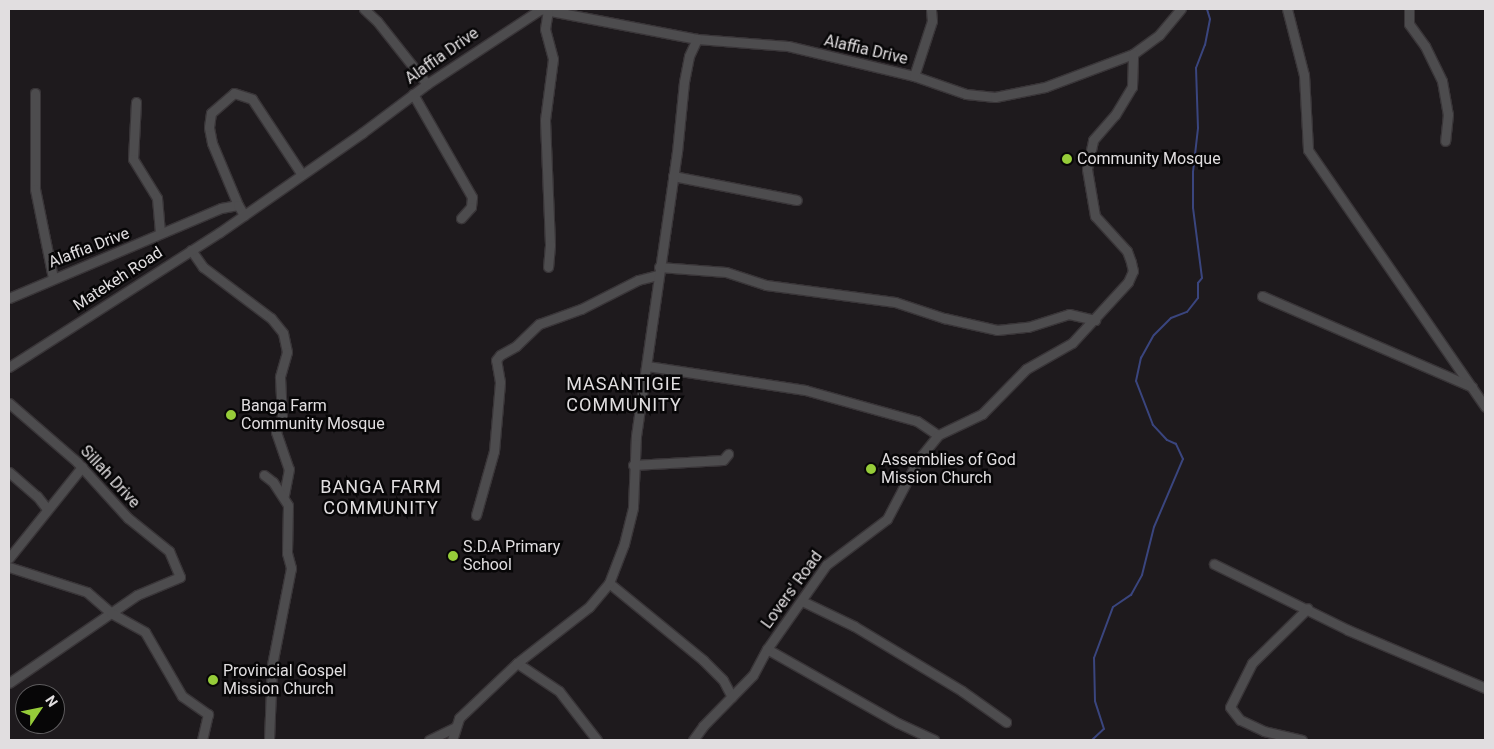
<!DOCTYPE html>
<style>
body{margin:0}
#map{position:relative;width:1494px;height:749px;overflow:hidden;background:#1e1a1d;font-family:Roboto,sans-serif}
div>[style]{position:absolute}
.stream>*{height:2px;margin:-1px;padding:0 1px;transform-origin:1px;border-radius:1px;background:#3a457e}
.roads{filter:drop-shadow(1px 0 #393538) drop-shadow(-1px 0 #393538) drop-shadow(0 1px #393538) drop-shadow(0 -1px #393538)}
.minor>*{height:9px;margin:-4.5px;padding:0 4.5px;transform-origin:4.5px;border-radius:4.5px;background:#4d4c4e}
.dots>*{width:14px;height:14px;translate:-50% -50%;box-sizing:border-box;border:2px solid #070607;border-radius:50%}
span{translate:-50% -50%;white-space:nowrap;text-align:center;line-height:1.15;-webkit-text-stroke:5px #070607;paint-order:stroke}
.street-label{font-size:16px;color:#e1dee0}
.poi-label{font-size:16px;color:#e1dee0}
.left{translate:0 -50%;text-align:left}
.neighbourhood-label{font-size:18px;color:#e1dee0;letter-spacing:1px}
.frame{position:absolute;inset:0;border:10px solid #e1dee0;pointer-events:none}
.north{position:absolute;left:15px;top:684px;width:50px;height:50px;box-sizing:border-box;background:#070607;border:1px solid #5e5c5e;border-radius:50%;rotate:56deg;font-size:14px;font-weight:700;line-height:20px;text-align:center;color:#e1dee0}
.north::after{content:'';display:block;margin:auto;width:18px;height:22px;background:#96cc39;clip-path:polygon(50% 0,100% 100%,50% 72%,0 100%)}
</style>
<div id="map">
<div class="stream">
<div style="left:1092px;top:740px;width:16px;rotate:-43deg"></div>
<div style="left:1104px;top:729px;width:29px;rotate:-108deg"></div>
<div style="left:1095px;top:701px;width:43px;rotate:-91.3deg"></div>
<div style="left:1094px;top:658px;width:54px;rotate:-69.6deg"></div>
<div style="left:1113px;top:607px;width:22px;rotate:-34deg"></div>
<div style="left:1131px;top:595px;width:23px;rotate:-61deg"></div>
<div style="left:1142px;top:575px;width:49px;rotate:-76deg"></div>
<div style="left:1154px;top:527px;width:74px;rotate:-66.9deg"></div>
<div style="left:1183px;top:459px;width:17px;rotate:-115deg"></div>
<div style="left:1176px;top:444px;width:10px;rotate:-156deg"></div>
<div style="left:1167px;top:440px;width:21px;rotate:-133deg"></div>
<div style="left:1153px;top:425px;width:47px;rotate:-111.1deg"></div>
<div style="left:1136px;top:381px;width:24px;rotate:-78deg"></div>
<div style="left:1141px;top:358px;width:26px;rotate:-61deg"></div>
<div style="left:1154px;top:335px;width:24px;rotate:-45deg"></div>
<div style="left:1171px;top:318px;width:17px;rotate:-21deg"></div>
<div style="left:1187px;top:312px;width:18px;rotate:-52deg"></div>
<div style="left:1198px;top:298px;width:15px;rotate:-90deg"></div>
<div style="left:1198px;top:283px;width:6px;rotate:-51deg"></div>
<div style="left:1202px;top:278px;width:71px;rotate:-97.3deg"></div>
<div style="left:1193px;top:208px;width:36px;rotate:-90deg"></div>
<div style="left:1193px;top:172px;width:44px;rotate:-83.5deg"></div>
<div style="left:1198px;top:128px;width:60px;rotate:-91.9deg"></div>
<div style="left:1196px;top:68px;width:25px;rotate:-69deg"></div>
<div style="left:1205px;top:45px;width:26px;rotate:-79deg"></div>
<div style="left:1210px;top:19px;width:10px;rotate:-107deg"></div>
</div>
<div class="roads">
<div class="minor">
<div style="left:364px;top:9px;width:18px;rotate:43deg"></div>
<div style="left:377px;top:21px;width:80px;rotate:51.6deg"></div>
<div style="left:540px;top:9px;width:160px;rotate:10.8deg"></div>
<div style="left:697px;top:39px;width:91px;rotate:4.4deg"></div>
<div style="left:788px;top:46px;width:130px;rotate:13.4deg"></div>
<div style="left:914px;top:76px;width:55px;rotate:19.1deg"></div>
<div style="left:966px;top:94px;width:29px;rotate:6deg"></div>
<div style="left:995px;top:97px;width:51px;rotate:-11.3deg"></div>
<div style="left:1045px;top:87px;width:94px;rotate:-20.6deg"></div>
<div style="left:1133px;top:54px;width:32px;rotate:-36deg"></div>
<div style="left:1159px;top:35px;width:34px;rotate:-50deg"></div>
<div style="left:1287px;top:9px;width:68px;rotate:75.6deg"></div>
<div style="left:1304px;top:75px;width:75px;rotate:86.9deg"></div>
<div style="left:1308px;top:150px;width:312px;rotate:55.4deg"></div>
<div style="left:1409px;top:9px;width:15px;rotate:90deg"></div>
<div style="left:1409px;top:24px;width:27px;rotate:54deg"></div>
<div style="left:1425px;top:46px;width:39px;rotate:64deg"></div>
<div style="left:1442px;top:81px;width:34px;rotate:80deg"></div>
<div style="left:1448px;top:114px;width:27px;rotate:96deg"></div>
<div style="left:548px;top:10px;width:19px;rotate:99deg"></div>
<div style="left:545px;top:29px;width:31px;rotate:75deg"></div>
<div style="left:553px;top:59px;width:62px;rotate:97.5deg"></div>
<div style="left:545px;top:120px;width:125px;rotate:87.7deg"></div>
<div style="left:550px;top:245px;width:22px;rotate:95deg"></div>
<div style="left:914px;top:76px;width:58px;rotate:-71.9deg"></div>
<div style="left:932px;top:21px;width:12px;rotate:-95deg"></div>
<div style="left:35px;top:93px;width:96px;rotate:90deg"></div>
<div style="left:35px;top:189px;width:91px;rotate:78.6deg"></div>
<div style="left:413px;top:94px;width:119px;rotate:60.2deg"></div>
<div style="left:472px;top:197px;width:10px;rotate:96deg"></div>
<div style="left:471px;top:207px;width:15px;rotate:132deg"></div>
<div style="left:136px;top:102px;width:57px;rotate:93deg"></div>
<div style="left:133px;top:159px;width:46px;rotate:58.4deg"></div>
<div style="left:157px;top:198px;width:35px;rotate:85deg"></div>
<div style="left:673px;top:176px;width:126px;rotate:11deg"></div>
<div style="left:238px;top:205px;width:67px;rotate:-112.8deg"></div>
<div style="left:212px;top:143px;width:16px;rotate:-101deg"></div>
<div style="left:209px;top:127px;width:14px;rotate:-82deg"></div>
<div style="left:211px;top:113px;width:30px;rotate:-41deg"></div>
<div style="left:234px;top:93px;width:19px;rotate:18deg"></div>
<div style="left:252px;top:99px;width:89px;rotate:56.5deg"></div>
<div style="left:191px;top:250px;width:21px;rotate:55deg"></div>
<div style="left:203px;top:267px;width:85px;rotate:36.9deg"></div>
<div style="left:271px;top:318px;width:19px;rotate:51deg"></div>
<div style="left:283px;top:333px;width:19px;rotate:78deg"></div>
<div style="left:287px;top:352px;width:26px;rotate:106deg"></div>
<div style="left:280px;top:377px;width:40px;rotate:87.1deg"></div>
<div style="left:282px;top:417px;width:16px;rotate:112deg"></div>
<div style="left:276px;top:432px;width:39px;rotate:71deg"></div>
<div style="left:289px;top:469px;width:26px;rotate:101deg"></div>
<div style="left:659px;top:267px;width:67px;rotate:4.3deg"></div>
<div style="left:726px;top:272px;width:42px;rotate:18deg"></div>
<div style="left:766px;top:285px;width:130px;rotate:7.5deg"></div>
<div style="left:895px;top:302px;width:52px;rotate:18.1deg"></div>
<div style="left:944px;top:318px;width:54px;rotate:12.8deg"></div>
<div style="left:997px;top:330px;width:31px;rotate:-6deg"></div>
<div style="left:1028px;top:327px;width:43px;rotate:-17.6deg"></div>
<div style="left:1069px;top:314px;width:27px;rotate:13deg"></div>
<div style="left:1262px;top:296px;width:229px;rotate:23.4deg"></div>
<div style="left:9px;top:298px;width:230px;rotate:-23deg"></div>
<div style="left:221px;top:208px;width:17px;rotate:-10deg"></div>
<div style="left:238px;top:205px;width:12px;rotate:59deg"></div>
<div style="left:647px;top:366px;width:160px;rotate:8.6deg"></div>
<div style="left:805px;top:390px;width:116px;rotate:15.5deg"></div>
<div style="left:917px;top:421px;width:25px;rotate:34deg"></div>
<div style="left:9px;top:367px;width:250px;rotate:-32.6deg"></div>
<div style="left:220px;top:232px;width:173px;rotate:-34.9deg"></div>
<div style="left:362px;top:133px;width:81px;rotate:-37deg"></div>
<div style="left:427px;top:84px;width:136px;rotate:-33.3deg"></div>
<div style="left:9px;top:403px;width:90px;rotate:40.9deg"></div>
<div style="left:77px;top:462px;width:76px;rotate:47.7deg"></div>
<div style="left:128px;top:518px;width:53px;rotate:38.8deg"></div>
<div style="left:169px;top:551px;width:28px;rotate:67deg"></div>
<div style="left:180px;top:577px;width:47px;rotate:157.3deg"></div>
<div style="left:137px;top:595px;width:155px;rotate:145.5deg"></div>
<div style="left:633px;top:465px;width:90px;rotate:-3.2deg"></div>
<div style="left:723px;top:460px;width:8px;rotate:-50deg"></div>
<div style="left:9px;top:472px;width:37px;rotate:41deg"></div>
<div style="left:37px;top:496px;width:16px;rotate:52deg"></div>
<div style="left:264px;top:475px;width:11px;rotate:38deg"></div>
<div style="left:273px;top:482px;width:27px;rotate:57deg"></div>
<div style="left:288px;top:505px;width:48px;rotate:91.2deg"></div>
<div style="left:287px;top:553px;width:16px;rotate:75deg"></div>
<div style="left:291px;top:568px;width:99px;rotate:101.1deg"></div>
<div style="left:272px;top:665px;width:75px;rotate:92.3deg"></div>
<div style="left:476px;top:515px;width:66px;rotate:-74.3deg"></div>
<div style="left:494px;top:451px;width:69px;rotate:-85deg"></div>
<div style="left:500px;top:382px;width:22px;rotate:-100deg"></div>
<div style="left:496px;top:360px;width:6px;rotate:-51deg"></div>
<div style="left:500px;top:355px;width:18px;rotate:-29deg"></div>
<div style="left:516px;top:346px;width:32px;rotate:-44deg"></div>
<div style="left:539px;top:324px;width:45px;rotate:-19.7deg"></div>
<div style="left:581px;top:309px;width:64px;rotate:-27deg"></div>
<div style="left:638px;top:280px;width:21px;rotate:-14deg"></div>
<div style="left:9px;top:558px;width:117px;rotate:-51.3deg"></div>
<div style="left:1214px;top:564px;width:149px;rotate:26.2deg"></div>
<div style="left:1348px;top:630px;width:149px;rotate:22.9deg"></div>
<div style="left:9px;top:567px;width:82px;rotate:17.8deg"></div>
<div style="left:87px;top:592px;width:32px;rotate:41deg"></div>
<div style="left:111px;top:613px;width:39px;rotate:29deg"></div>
<div style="left:145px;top:632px;width:74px;rotate:60deg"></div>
<div style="left:182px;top:696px;width:32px;rotate:35deg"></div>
<div style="left:208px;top:714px;width:27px;rotate:103deg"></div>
<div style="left:609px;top:583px;width:122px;rotate:39.3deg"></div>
<div style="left:703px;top:660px;width:28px;rotate:45deg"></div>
<div style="left:723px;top:680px;width:19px;rotate:62deg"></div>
<div style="left:802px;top:601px;width:58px;rotate:25.7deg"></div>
<div style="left:854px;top:626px;width:126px;rotate:31deg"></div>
<div style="left:962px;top:691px;width:54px;rotate:35.2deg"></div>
<div style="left:767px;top:649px;width:150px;rotate:29.5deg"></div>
<div style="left:898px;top:723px;width:40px;rotate:25deg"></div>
<div style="left:517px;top:663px;width:50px;rotate:33.7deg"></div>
<div style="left:559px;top:691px;width:62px;rotate:52.2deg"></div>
<div style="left:429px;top:740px;width:28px;rotate:-26deg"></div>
<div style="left:452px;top:740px;width:23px;rotate:-72deg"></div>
<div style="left:459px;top:718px;width:80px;rotate:-43.5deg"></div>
<div style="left:517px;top:663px;width:91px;rotate:-37.9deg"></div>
<div style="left:589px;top:607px;width:31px;rotate:-50deg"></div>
<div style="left:609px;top:583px;width:42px;rotate:-69deg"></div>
<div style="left:624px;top:544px;width:38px;rotate:-76deg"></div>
<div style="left:633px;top:507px;width:71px;rotate:-87.6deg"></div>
<div style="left:636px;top:436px;width:287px;rotate:-81.8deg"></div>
<div style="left:677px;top:152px;width:70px;rotate:-84.3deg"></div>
<div style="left:684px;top:82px;width:26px;rotate:-79deg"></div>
<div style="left:689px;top:56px;width:19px;rotate:-65deg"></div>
<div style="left:693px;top:740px;width:17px;rotate:-54deg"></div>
<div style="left:703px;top:726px;width:71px;rotate:-45.6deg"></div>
<div style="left:753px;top:675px;width:30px;rotate:-62deg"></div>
<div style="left:767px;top:649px;width:103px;rotate:-54.9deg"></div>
<div style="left:826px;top:565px;width:76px;rotate:-37deg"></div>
<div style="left:887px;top:519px;width:67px;rotate:-62.3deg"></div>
<div style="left:918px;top:460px;width:32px;rotate:-51deg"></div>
<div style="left:938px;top:435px;width:49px;rotate:-25.5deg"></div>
<div style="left:982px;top:414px;width:63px;rotate:-45.6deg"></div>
<div style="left:1026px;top:369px;width:53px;rotate:-29.5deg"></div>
<div style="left:1072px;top:343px;width:83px;rotate:-47.4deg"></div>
<div style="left:1128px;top:282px;width:12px;rotate:-66deg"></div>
<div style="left:1133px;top:271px;width:9px;rotate:-103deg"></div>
<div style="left:1131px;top:262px;width:12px;rotate:-110deg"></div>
<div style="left:1127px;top:251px;width:47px;rotate:-132.4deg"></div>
<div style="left:1095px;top:216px;width:48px;rotate:-99.7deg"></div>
<div style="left:1087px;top:169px;width:30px;rotate:-78deg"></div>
<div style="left:1093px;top:140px;width:33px;rotate:-49deg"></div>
<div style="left:1115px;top:115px;width:33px;rotate:-59deg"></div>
<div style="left:1132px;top:87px;width:33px;rotate:-88deg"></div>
<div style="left:1302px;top:740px;width:39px;rotate:-167deg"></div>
<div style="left:1264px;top:731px;width:26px;rotate:-155deg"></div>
<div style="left:1240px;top:720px;width:16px;rotate:-128deg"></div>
<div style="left:1230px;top:707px;width:49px;rotate:-63.4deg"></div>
<div style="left:1252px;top:663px;width:78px;rotate:-44.5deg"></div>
</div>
</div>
<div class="dots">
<div style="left:1067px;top:159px;background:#96cc39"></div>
<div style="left:231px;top:415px;background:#96cc39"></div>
<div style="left:871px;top:469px;background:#96cc39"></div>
<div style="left:453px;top:556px;background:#96cc39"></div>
<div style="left:213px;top:680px;background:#96cc39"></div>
</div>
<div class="street-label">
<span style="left:866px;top:50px;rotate:13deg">Alaffia Drive</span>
<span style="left:442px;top:56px;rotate:-35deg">Alaffia Drive</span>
<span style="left:89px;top:248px;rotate:-21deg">Alaffia Drive</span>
<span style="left:118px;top:279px;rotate:-33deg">Matekeh Road</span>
<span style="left:110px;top:477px;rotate:47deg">Sillah Drive</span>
<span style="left:792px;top:590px;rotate:-54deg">Lovers' Road</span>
</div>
<div class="poi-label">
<span class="left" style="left:1077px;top:159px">Community Mosque</span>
<span class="left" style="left:241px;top:415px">Banga Farm<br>Community Mosque</span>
<span class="left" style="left:881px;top:469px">Assemblies of God<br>Mission Church</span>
<span class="left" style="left:463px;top:556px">S.D.A Primary<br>School</span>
<span class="left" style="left:223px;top:680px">Provincial Gospel<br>Mission Church</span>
</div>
<div class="neighbourhood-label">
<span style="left:624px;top:395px">MASANTIGIE<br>COMMUNITY</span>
<span style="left:381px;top:498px">BANGA FARM<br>COMMUNITY</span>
</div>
<div class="frame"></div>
<div class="north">N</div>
</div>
